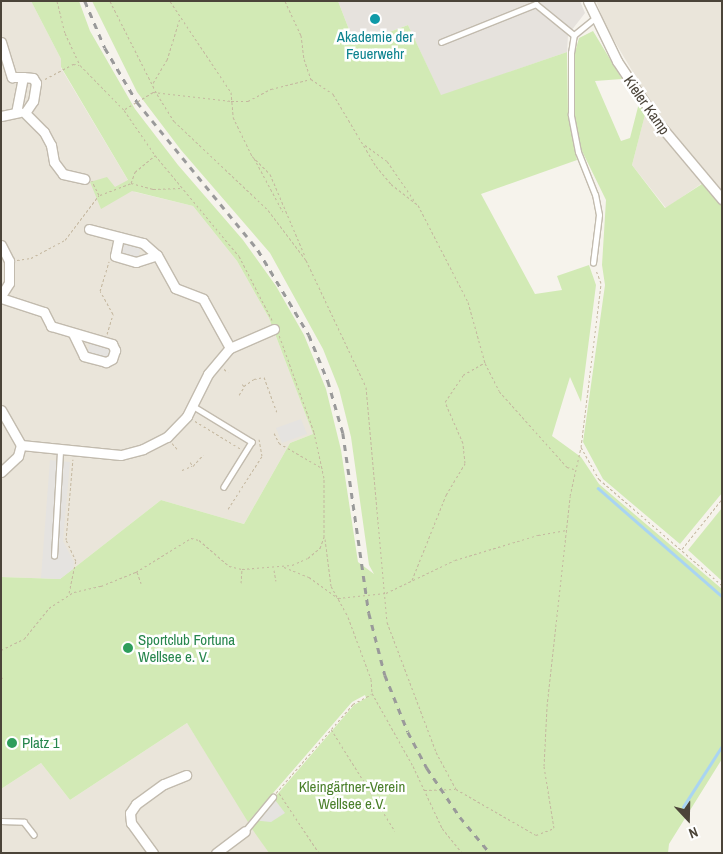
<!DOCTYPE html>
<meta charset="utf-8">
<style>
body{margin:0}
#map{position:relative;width:723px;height:854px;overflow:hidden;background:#f6f3ec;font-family:"Archivo Narrow",sans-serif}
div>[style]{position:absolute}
.residential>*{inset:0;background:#eae5da}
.industrial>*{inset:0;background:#e6e2dd}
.green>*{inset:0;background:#d2eab5}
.parking>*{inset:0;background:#e5e3e0}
.stream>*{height:2.5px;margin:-1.25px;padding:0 1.25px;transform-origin:1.25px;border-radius:1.25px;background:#a9d4f2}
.path>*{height:1px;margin-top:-0.5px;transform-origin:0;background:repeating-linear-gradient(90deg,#c4b79f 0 2.5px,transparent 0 5px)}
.roads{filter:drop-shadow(1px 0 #c2bbae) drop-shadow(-1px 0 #c2bbae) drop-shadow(0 1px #c2bbae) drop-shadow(0 -1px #c2bbae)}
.service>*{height:4.5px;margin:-2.25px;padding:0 2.25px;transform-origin:2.25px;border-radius:2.25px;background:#fff}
.minor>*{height:9px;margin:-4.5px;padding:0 4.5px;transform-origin:4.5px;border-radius:4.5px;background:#fff}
.rail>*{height:2.5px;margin-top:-1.25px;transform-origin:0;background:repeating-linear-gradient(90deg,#9a9a9a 0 6px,transparent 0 12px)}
.dots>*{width:14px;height:14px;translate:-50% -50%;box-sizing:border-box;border:2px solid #fff;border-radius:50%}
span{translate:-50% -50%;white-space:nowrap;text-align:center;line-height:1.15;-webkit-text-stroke:5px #fff;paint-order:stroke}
.culture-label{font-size:15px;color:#0d838f}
.street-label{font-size:15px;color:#4b4439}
.leisure-label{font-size:15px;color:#27864d}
.left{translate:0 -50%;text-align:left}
.park-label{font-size:15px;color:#4a7f2a}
.frame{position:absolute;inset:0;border:2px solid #4b4439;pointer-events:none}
.north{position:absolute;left:663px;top:794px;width:50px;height:50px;-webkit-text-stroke:4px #fff;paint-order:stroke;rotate:159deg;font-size:14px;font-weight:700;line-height:20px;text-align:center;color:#4b4439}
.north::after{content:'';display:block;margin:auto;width:18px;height:22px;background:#4b4439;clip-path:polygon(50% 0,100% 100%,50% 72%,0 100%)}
</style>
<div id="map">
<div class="residential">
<div style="clip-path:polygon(1px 1px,31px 1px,61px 59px,61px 68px,135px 192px,193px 206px,237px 261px,269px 318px,313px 434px,290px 443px,244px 524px,161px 500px,60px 579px,1px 577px)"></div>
<div style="clip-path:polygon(596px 1px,722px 1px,722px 206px,701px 184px,666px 208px,632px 165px,649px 99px,606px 27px)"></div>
<div style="clip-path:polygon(187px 723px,269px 853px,1px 853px,1px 789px,41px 763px,70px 800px)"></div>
</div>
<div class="industrial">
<div style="clip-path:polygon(338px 1px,580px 1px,585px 13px,568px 35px,567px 52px,441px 96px,408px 25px,355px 45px)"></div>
</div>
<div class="green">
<div style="clip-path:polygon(31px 1px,79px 1px,90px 31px,135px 109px,178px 165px,243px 240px,276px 286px,304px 335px,326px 389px,341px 450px,358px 562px,374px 574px,369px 565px,351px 437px,339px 389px,323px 349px,270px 253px,181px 150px,137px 92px,92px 1px,338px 1px,355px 45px,408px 25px,441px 95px,567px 52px,568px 115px,577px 160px,481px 194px,535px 294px,562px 290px,557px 276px,589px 265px,596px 285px,581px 402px,570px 377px,552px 436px,581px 457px,599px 484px,722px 589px,722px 759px,669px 844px,668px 853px,269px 853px,250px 826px,354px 705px,366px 698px,365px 695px,352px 702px,248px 822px,187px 723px,70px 800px,41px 763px,1px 789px,1px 577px,60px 579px,161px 500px,244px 524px,290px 443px,313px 434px,269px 318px,237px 261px,193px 206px,132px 191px,101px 209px,90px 182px,107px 177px,115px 187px,128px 180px,61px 67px,61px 59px)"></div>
<div style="clip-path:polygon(593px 31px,622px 79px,595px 81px,621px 141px,630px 138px,639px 103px,646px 111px,632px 165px,665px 208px,702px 184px,722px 206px,722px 493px,680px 544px,603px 479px,583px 442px,605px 285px,602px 265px,606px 200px,581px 149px,574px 114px,575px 52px,579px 38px)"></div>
<div style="clip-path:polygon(722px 508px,722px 581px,688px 550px)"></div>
</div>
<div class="parking">
<div style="clip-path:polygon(124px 242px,141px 247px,138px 259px,120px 253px)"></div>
<div style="clip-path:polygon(91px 340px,111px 345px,108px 358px,87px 353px)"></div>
<div style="clip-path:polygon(301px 419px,307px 434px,282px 443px,276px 428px)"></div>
<div style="clip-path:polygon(50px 460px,70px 462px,63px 541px,74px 562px,73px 569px,60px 579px,41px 578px)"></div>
<div style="clip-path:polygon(272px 796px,285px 813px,271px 822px,251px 820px)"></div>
</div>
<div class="stream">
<div style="left:598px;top:488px;width:164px;rotate:41.1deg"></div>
<div style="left:683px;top:807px;width:72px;rotate:-57.4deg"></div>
</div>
<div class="path">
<div style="left:57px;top:1px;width:33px;rotate:76deg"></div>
<div style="left:65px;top:33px;width:35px;rotate:65deg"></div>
<div style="left:80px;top:65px;width:63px;rotate:45.6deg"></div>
<div style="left:124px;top:110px;width:55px;rotate:55.4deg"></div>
<div style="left:155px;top:155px;width:131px;rotate:50.3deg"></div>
<div style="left:239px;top:256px;width:72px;rotate:62.7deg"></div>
<div style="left:110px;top:1px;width:104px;rotate:63.2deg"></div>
<div style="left:157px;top:94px;width:32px;rotate:58deg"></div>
<div style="left:174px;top:121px;width:129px;rotate:43.4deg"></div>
<div style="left:268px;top:210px;width:63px;rotate:52.8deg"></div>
<div style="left:306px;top:260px;width:140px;rotate:64.7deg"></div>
<div style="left:366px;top:387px;width:236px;rotate:84.9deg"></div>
<div style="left:387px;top:622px;width:139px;rotate:69.3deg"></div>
<div style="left:436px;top:752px;width:42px;rotate:61.6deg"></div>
<div style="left:456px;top:789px;width:92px;rotate:29.9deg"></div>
<div style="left:536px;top:835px;width:19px;rotate:-21deg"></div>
<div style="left:554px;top:828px;width:63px;rotate:-99.2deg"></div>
<div style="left:544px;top:766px;width:60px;rotate:-87.1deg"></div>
<div style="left:547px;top:706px;width:211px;rotate:-83.7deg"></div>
<div style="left:570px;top:496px;width:50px;rotate:-77.3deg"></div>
<div style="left:581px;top:447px;width:165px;rotate:-83deg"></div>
<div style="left:601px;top:283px;width:14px;rotate:-111deg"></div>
<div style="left:170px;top:1px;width:110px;rotate:56.2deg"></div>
<div style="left:231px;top:92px;width:25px;rotate:85deg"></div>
<div style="left:233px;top:117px;width:43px;rotate:64deg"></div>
<div style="left:252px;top:156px;width:25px;rotate:45deg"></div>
<div style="left:270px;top:174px;width:89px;rotate:66.9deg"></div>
<div style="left:285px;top:1px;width:38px;rotate:65deg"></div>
<div style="left:301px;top:35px;width:24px;rotate:83deg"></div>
<div style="left:304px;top:59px;width:21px;rotate:71deg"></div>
<div style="left:311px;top:79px;width:27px;rotate:34deg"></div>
<div style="left:333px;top:94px;width:84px;rotate:59.2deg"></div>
<div style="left:376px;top:166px;width:23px;rotate:50deg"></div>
<div style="left:391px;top:184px;width:34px;rotate:38deg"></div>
<div style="left:418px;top:205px;width:109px;rotate:62.7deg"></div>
<div style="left:468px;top:302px;width:63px;rotate:74.4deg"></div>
<div style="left:485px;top:363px;width:31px;rotate:63deg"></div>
<div style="left:499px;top:391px;width:102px;rotate:48.2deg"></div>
<div style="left:567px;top:467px;width:7px;rotate:16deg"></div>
<div style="left:45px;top:79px;width:32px;rotate:-28deg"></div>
<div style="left:73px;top:64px;width:6px;rotate:9deg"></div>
<div style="left:153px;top:83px;width:27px;rotate:-59deg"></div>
<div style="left:167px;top:60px;width:44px;rotate:-72.8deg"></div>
<div style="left:125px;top:109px;width:33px;rotate:-31deg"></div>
<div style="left:153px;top:92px;width:79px;rotate:6.6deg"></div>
<div style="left:231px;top:101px;width:17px"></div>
<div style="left:248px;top:101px;width:26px;rotate:-28deg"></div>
<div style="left:271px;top:89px;width:41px;rotate:-14deg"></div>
<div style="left:365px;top:145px;width:27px;rotate:36deg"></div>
<div style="left:387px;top:161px;width:51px;rotate:55.4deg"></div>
<div style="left:254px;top:158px;width:61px;rotate:61.8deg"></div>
<div style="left:131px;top:183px;width:23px;rotate:15deg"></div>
<div style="left:153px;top:189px;width:28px;rotate:-2deg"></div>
<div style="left:100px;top:195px;width:33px;rotate:-21deg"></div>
<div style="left:131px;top:183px;width:12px;rotate:-70deg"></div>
<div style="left:135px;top:172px;width:26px;rotate:-40deg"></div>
<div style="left:17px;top:260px;width:14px;rotate:-8deg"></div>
<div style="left:31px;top:258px;width:38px;rotate:-28deg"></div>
<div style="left:65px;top:240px;width:56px;rotate:-52.9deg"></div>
<div style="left:99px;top:195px;width:16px;rotate:-117deg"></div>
<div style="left:107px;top:334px;width:21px;rotate:-73deg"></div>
<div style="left:113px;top:314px;width:26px;rotate:-119deg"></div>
<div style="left:100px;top:291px;width:31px;rotate:-73deg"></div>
<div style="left:224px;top:369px;width:5px;rotate:37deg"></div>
<div style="left:242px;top:384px;width:3px;rotate:45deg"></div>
<div style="left:244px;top:386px;width:12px;rotate:-35deg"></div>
<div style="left:254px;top:379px;width:10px;rotate:-11deg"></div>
<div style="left:264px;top:377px;width:37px;rotate:70deg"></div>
<div style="left:239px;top:395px;width:9px;rotate:-58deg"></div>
<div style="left:195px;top:421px;width:54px;rotate:31.3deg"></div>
<div style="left:274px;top:433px;width:11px;rotate:63deg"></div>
<div style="left:279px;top:443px;width:50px;rotate:30.2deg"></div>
<div style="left:172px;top:443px;width:9px;rotate:49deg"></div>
<div style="left:581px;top:447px;width:37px;rotate:61deg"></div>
<div style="left:599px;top:479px;width:162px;rotate:40.8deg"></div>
<div style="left:190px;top:462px;width:5px;rotate:53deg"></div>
<div style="left:193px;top:466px;width:15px;rotate:-48deg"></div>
<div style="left:182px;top:470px;width:11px;rotate:-22deg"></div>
<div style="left:228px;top:509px;width:63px;rotate:-57.3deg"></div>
<div style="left:262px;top:456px;width:17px;rotate:-100deg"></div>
<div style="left:325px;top:539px;width:47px;rotate:82.7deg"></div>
<div style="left:331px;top:586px;width:35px;rotate:61deg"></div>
<div style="left:348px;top:617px;width:66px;rotate:69.6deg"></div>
<div style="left:371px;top:679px;width:14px;rotate:86deg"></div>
<div style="left:372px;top:693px;width:84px;rotate:60.7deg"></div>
<div style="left:413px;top:766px;width:68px;rotate:64.9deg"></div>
<div style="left:442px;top:828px;width:32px;rotate:51deg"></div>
<div style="left:682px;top:549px;width:64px;rotate:-51.3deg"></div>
<div style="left:284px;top:567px;width:27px;rotate:22deg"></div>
<div style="left:309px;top:577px;width:36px;rotate:36deg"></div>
<div style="left:338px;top:598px;width:48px;rotate:-5.9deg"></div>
<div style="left:386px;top:593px;width:76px;rotate:-25.6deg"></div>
<div style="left:455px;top:560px;width:87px;rotate:-16.8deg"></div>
<div style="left:538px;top:535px;width:29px;rotate:-10deg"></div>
<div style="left:274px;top:570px;width:11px;rotate:80deg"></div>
<div style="left:137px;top:572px;width:12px;rotate:70deg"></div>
<div style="left:412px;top:580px;width:92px;rotate:-68.2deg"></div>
<div style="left:446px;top:495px;width:37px;rotate:-59deg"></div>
<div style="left:465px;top:463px;width:20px;rotate:-96deg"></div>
<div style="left:463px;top:443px;width:45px;rotate:-113.7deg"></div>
<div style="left:445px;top:402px;width:32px;rotate:-56deg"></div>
<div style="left:463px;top:375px;width:24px;rotate:-30deg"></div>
<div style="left:241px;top:583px;width:13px;rotate:-86deg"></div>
<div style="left:69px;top:593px;width:33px;rotate:-78deg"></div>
<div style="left:76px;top:561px;width:23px;rotate:-115deg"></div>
<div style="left:66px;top:540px;width:81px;rotate:-85.1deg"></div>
<div style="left:1px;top:650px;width:25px;rotate:-26deg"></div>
<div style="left:24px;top:639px;width:40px;rotate:-51deg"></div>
<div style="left:49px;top:608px;width:30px;rotate:-33deg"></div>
<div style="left:74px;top:592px;width:28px;rotate:-13deg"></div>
<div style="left:101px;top:586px;width:38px;rotate:-22deg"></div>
<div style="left:136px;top:572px;width:65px;rotate:-31.7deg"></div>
<div style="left:191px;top:538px;width:8px;rotate:14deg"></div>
<div style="left:199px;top:540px;width:40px;rotate:41deg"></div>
<div style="left:229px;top:566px;width:13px;rotate:13deg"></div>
<div style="left:242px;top:569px;width:50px;rotate:-4.6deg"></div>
<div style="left:292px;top:565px;width:17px;rotate:-24deg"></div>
<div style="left:308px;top:558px;width:16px;rotate:-40deg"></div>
<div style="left:320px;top:548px;width:12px;rotate:-70deg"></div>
<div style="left:324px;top:537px;width:59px;rotate:-90deg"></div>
<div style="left:324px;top:478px;width:47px;rotate:-102.3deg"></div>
<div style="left:314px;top:432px;width:103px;rotate:-109.8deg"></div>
<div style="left:1px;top:676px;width:4px;rotate:63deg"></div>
<div style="left:331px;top:729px;width:120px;rotate:57.9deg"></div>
<div style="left:424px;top:790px;width:31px;rotate:-2deg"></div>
<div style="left:276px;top:793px;width:118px;rotate:-49.1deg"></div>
<div style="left:353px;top:704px;width:21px;rotate:-28deg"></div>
<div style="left:279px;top:793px;width:72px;rotate:56.3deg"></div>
</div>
<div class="roads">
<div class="service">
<div style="left:441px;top:42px;width:102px;rotate:-21.8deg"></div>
<div style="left:536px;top:4px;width:49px;rotate:39.2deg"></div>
<div style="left:593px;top:263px;width:48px;rotate:-82.9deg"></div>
<div style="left:599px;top:215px;width:20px;rotate:-101deg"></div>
<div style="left:595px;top:195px;width:46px;rotate:-111.6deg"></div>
<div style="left:578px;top:152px;width:38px;rotate:-101deg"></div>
<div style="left:571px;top:115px;width:62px;rotate:-90deg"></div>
<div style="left:571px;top:53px;width:18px;rotate:-81deg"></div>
<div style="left:574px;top:35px;width:27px;rotate:-39deg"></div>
<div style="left:193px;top:406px;width:69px;rotate:31.4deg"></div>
<div style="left:252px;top:442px;width:53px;rotate:121.9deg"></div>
<div style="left:54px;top:556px;width:105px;rotate:-86.7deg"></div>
<div style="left:1px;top:821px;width:23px;rotate:2deg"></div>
<div style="left:24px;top:822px;width:16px;rotate:52deg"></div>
<div style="left:245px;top:831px;width:44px;rotate:-50.5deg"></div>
</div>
<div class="minor">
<div style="left:588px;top:1px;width:67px;rotate:64.2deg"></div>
<div style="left:617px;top:61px;width:76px;rotate:56.3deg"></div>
<div style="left:659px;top:124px;width:98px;rotate:50deg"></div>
<div style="left:1px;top:42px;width:37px;rotate:73deg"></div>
<div style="left:12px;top:77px;width:11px"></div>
<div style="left:23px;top:77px;width:36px;rotate:101deg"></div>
<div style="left:23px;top:77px;width:10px;rotate:6deg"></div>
<div style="left:33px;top:78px;width:6px;rotate:59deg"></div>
<div style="left:36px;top:83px;width:18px;rotate:99deg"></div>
<div style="left:33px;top:101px;width:14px;rotate:124deg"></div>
<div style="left:25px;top:113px;width:27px;rotate:45deg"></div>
<div style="left:44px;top:132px;width:15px;rotate:62deg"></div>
<div style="left:51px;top:145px;width:17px;rotate:80deg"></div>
<div style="left:54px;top:162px;width:15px;rotate:53deg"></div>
<div style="left:63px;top:174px;width:22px;rotate:13deg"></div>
<div style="left:1px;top:116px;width:19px;rotate:-12deg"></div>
<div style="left:89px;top:229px;width:56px;rotate:14.5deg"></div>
<div style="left:143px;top:243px;width:18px;rotate:41deg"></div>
<div style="left:157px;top:255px;width:38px;rotate:61deg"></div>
<div style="left:175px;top:288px;width:30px;rotate:21deg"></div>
<div style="left:203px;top:299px;width:56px;rotate:61.1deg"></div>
<div style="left:119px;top:237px;width:19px;rotate:102deg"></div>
<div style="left:115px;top:256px;width:22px;rotate:16deg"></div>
<div style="left:136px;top:262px;width:22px;rotate:-18deg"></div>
<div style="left:1px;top:245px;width:18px;rotate:63deg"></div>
<div style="left:9px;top:261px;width:22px;rotate:90deg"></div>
<div style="left:9px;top:283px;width:15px;rotate:122deg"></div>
<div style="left:1px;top:298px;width:45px;rotate:18deg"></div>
<div style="left:44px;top:312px;width:16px;rotate:63deg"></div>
<div style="left:51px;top:326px;width:64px;rotate:16.4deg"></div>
<div style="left:112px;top:344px;width:7px;rotate:63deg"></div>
<div style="left:115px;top:350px;width:9px;rotate:108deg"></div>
<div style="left:112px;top:359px;width:7px;rotate:153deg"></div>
<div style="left:106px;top:362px;width:23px;rotate:-165deg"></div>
<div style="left:84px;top:356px;width:25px;rotate:-116deg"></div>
<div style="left:1px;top:410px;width:40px;rotate:60.3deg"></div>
<div style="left:21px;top:445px;width:100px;rotate:5.7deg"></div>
<div style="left:121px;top:455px;width:23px;rotate:-15deg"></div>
<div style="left:143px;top:449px;width:27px;rotate:-27deg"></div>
<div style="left:167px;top:437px;width:29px;rotate:-46deg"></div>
<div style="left:187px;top:416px;width:47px;rotate:-63.4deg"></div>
<div style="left:208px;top:374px;width:34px;rotate:-50deg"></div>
<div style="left:230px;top:348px;width:48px;rotate:-23.4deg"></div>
<div style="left:1px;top:472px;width:23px;rotate:-43deg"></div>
<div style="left:18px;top:456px;width:11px;rotate:-75deg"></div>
<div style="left:153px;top:853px;width:37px;rotate:-126deg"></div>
<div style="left:131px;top:823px;width:10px;rotate:-96deg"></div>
<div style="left:130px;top:813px;width:11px;rotate:-56deg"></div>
<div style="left:136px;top:804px;width:34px;rotate:-36deg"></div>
<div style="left:164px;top:784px;width:24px;rotate:-22deg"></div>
<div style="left:216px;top:853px;width:36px;rotate:-37deg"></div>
</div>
</div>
<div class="rail">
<div style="left:85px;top:1px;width:51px;rotate:66.9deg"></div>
<div style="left:105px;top:48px;width:63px;rotate:59.3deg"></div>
<div style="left:137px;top:102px;width:191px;rotate:50.7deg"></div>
<div style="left:258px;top:250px;width:99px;rotate:59deg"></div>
<div style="left:309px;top:335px;width:50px;rotate:67.6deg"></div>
<div style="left:328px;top:381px;width:54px;rotate:73.9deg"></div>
<div style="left:343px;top:433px;width:182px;rotate:81.8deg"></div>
<div style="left:369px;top:613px;width:64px;rotate:75.5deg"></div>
<div style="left:385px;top:675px;width:61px;rotate:68deg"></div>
<div style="left:408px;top:732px;width:41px;rotate:62.2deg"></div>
<div style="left:427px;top:768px;width:59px;rotate:56deg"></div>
<div style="left:460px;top:817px;width:47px;rotate:50.2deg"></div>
</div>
<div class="dots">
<div style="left:375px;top:19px;background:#0f9aa8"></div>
<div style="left:128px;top:648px;background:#2e9e5b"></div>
<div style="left:12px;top:743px;background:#2e9e5b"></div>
</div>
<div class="culture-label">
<span style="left:375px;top:45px">Akademie der<br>Feuerwehr</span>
</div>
<div class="street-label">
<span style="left:647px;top:105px;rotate:55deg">Kieler Kamp</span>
</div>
<div class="leisure-label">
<span class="left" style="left:138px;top:648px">Sportclub Fortuna<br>Wellsee e. V.</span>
<span class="left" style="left:22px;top:743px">Platz 1</span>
</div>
<div class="park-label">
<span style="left:352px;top:795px">Kleingärtner-Verein<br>Wellsee e.V.</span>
</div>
<div class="frame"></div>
<div class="north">N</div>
</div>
